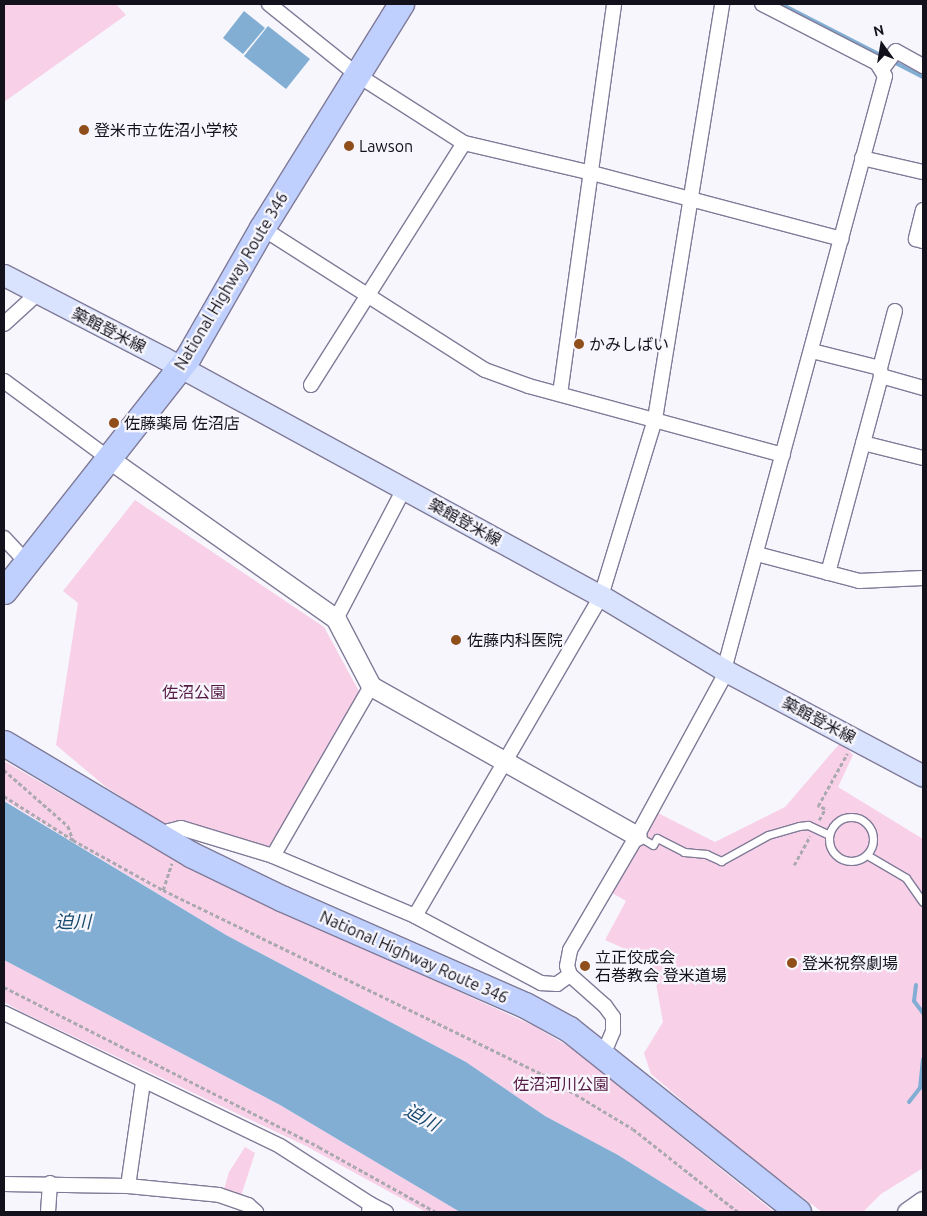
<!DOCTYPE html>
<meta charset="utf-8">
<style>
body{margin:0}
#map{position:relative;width:927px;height:1216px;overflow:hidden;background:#f7f6fd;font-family:Ubuntu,"Noto Sans JP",sans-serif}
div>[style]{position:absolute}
.green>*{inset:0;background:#f8d0e8}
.water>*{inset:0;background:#82aed3}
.stream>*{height:4px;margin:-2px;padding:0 2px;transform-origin:2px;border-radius:2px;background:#82aed3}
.path>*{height:2.5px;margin-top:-1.25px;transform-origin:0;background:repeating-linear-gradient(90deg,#aaa8b0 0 4px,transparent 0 6.5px)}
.roads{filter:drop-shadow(1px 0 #807b98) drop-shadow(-1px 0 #807b98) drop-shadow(0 1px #807b98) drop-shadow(0 -1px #807b98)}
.lane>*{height:7px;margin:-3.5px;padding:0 3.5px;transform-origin:3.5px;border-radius:3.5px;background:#fff}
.lane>.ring{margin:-3.5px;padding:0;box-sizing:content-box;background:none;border:7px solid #fff;border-radius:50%}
.street>*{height:14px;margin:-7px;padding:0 7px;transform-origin:7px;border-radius:7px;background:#fff}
.secondary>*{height:19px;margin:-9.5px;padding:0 9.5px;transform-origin:9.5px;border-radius:9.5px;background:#fff}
.primary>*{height:21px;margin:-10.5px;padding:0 10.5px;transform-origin:10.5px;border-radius:10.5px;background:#d9e3fe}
.highway>*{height:25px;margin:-12.5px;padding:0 12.5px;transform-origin:12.5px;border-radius:12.5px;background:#bfd0fe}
.dots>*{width:14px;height:14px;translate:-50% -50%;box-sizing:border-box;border:2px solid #f7f6fd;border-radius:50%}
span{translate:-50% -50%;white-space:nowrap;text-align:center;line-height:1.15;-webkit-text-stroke:4.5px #f7f6fd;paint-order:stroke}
.poi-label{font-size:16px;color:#13111b}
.left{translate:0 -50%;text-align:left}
.street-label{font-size:16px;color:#13111b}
.park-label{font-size:16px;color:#561b45}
.water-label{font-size:18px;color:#17496e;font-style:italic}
.frame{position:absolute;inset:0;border:5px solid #13111b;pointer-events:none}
.north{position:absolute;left:857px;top:20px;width:50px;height:50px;-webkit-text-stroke:4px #f7f6fd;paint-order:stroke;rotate:347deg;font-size:14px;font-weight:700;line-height:20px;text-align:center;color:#13111b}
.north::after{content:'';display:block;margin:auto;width:18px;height:22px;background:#13111b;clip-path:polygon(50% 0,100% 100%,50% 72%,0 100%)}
</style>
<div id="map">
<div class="green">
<div style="clip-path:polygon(4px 4px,116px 4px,126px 15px,4px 102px)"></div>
<div style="clip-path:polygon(135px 500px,324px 627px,361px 695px,269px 848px,256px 856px,172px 821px,166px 825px,106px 787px,56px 745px,78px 603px,63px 591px)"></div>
<div style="clip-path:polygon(841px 742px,853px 755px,838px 787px,923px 839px,923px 1168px,881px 1194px,863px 1212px,822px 1212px,728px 1140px,651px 1074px,644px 1053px,663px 1022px,652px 961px,605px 940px,626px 901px,607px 890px,650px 809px,715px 842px,785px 807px)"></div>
<div style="clip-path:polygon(4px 761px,198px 873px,534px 1026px,573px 1049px,774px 1212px,709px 1212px,618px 1155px,545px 1116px,466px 1062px,226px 935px,4px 800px)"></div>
<div style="clip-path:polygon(4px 960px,280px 1105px,460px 1212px,426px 1212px,306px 1146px,22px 1012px,4px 1002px)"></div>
<div style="clip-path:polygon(245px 1147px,255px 1153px,239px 1202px,222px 1196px,229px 1172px)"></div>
</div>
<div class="water">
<div style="clip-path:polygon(244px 11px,265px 28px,243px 54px,223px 38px)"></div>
<div style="clip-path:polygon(268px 26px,310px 59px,286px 89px,244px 56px)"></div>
<div style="clip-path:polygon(4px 801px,226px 935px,466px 1062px,545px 1116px,618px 1155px,709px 1212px,460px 1212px,280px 1105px,4px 960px)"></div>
</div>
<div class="stream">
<div style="left:781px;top:4px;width:160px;rotate:27.2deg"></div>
<div style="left:916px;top:985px;width:16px;rotate:97deg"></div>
<div style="left:914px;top:1001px;width:15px;rotate:53deg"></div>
<div style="left:909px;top:1102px;width:18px;rotate:-52deg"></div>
<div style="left:920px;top:1088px;width:29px;rotate:-84deg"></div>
</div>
<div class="path">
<div style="left:4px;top:770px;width:85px;rotate:41.2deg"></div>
<div style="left:68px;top:826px;width:15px;rotate:70deg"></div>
<div style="left:4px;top:796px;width:82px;rotate:32.5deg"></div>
<div style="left:73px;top:840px;width:103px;rotate:29.1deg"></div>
<div style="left:163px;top:890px;width:421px;rotate:25.9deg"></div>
<div style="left:542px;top:1074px;width:106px;rotate:31.1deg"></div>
<div style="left:633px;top:1129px;width:134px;rotate:38.3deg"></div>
<div style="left:819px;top:820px;width:13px;rotate:-61deg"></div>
<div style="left:825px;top:809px;width:8px;rotate:-157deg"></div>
<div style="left:818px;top:806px;width:60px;rotate:-60.9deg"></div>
<div style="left:794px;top:865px;width:33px;rotate:-61deg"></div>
<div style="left:163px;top:890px;width:28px;rotate:-72deg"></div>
<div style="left:4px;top:987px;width:353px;rotate:26.9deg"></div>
<div style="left:319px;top:1147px;width:134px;rotate:29.1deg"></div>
</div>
<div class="roads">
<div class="lane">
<div class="ring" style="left:829px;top:817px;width:37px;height:37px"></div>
<div style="left:638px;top:836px;width:17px;rotate:31deg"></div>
<div style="left:653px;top:845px;width:8px;rotate:-60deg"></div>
<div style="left:657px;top:838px;width:30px;rotate:27deg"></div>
<div style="left:684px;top:852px;width:22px;rotate:5deg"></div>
<div style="left:706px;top:854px;width:17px;rotate:25deg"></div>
<div style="left:721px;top:861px;width:54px;rotate:-29deg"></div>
<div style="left:768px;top:835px;width:32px;rotate:-16deg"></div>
<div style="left:799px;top:826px;width:9px;rotate:-6deg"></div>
<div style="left:808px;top:825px;width:23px;rotate:25deg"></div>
<div style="left:867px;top:855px;width:45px;rotate:30.5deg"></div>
<div style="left:906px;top:878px;width:29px;rotate:55deg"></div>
</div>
<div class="street">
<div style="left:269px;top:4px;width:112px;rotate:38.8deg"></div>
<div style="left:356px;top:74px;width:128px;rotate:32.6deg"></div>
<div style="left:464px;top:143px;width:131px;rotate:13.2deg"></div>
<div style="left:592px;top:173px;width:258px;rotate:14.8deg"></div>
<div style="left:883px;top:68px;width:21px;rotate:-53deg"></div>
<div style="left:896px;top:51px;width:31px;rotate:29deg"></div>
<div style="left:862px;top:158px;width:63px;rotate:12.9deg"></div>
<div style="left:923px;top:210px;width:30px;rotate:104deg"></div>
<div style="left:916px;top:239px;width:7px;rotate:16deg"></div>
<div style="left:262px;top:228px;width:264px;rotate:32.5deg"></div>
<div style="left:485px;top:370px;width:47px;rotate:20deg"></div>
<div style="left:529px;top:386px;width:263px;rotate:15.2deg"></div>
<div style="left:4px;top:324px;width:46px;rotate:-42.4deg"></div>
<div style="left:812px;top:351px;width:70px;rotate:14deg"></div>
<div style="left:880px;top:368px;width:8px;rotate:83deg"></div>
<div style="left:881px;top:376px;width:44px;rotate:15.9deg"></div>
<div style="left:880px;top:368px;width:59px;rotate:-75.3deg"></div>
<div style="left:4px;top:381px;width:129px;rotate:36.5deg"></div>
<div style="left:311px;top:385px;width:286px;rotate:-57.7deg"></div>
<div style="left:560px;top:394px;width:394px;rotate:-82.1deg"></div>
<div style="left:863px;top:443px;width:62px;rotate:14deg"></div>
<div style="left:4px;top:538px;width:33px;rotate:47deg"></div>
<div style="left:757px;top:554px;width:106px;rotate:14.8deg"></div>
<div style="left:859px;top:581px;width:64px;rotate:-2.7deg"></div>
<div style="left:828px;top:573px;width:204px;rotate:-74.9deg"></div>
<div style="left:336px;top:619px;width:147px;rotate:-62.4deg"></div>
<div style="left:724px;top:670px;width:615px;rotate:-74.83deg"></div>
<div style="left:885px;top:76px;width:15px;rotate:-122deg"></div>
<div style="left:877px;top:63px;width:129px;rotate:-152.8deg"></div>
<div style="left:163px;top:839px;width:10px;rotate:-53deg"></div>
<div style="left:169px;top:831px;width:12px;rotate:-14deg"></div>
<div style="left:181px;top:828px;width:96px;rotate:16.9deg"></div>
<div style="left:273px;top:856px;width:154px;rotate:22.9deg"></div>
<div style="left:415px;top:916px;width:143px;rotate:28deg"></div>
<div style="left:541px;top:983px;width:16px;rotate:4deg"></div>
<div style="left:557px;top:984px;width:16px;rotate:-35deg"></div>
<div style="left:273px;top:856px;width:196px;rotate:-60deg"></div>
<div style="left:415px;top:916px;width:370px;rotate:-59.8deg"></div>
<div style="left:601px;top:596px;width:185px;rotate:-73deg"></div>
<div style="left:655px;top:419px;width:420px;rotate:-80.8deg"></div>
<div style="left:4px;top:1013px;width:306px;rotate:25.7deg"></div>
<div style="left:280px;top:1146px;width:107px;rotate:32.8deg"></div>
<div style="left:370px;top:1204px;width:8px;rotate:97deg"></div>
<div style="left:603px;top:1055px;width:26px;rotate:-67deg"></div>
<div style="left:613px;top:1031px;width:14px;rotate:-90deg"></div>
<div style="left:613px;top:1017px;width:14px;rotate:-126deg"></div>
<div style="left:605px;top:1006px;width:47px;rotate:-138.5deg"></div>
<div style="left:570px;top:975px;width:9px;rotate:-108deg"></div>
<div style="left:567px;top:966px;width:16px;rotate:-79deg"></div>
<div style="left:570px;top:950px;width:132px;rotate:-59.6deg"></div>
<div style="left:637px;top:836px;width:188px;rotate:-61.4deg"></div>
<div style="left:143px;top:1082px;width:105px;rotate:98.2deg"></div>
<div style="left:128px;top:1186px;width:91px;rotate:5.6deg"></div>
<div style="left:219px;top:1195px;width:31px;rotate:19deg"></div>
<div style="left:248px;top:1205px;width:11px;rotate:41deg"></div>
<div style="left:4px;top:1184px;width:124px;rotate:0.9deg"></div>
<div style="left:370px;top:1204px;width:18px;rotate:27deg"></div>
<div style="left:48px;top:1212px;width:29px;rotate:-86deg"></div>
</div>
<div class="secondary">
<div style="left:108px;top:458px;width:279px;rotate:35.2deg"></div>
<div style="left:336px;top:619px;width:76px;rotate:62.4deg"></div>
<div style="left:371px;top:686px;width:305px;rotate:29.4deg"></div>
<div style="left:907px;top:1212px;width:19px;rotate:-35deg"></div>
</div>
<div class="primary">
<div style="left:4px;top:275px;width:180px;rotate:27.4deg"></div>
<div style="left:164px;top:358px;width:498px;rotate:28.6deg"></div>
<div style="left:601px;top:596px;width:144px;rotate:31deg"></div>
<div style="left:724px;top:670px;width:225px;rotate:28deg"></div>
</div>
<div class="highway">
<div style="left:4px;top:591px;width:298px;rotate:-51.8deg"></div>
<div style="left:188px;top:357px;width:149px;rotate:-60.2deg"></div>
<div style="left:262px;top:228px;width:264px;rotate:-58.2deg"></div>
<div style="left:4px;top:743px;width:219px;rotate:30.8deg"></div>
<div style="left:192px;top:855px;width:99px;rotate:25.8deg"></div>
<div style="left:281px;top:898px;width:266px;rotate:23.7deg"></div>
<div style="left:525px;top:1005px;width:50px;rotate:28.6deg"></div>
<div style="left:569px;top:1029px;width:293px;rotate:38.6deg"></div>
</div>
</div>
<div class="dots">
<div style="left:84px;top:130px;background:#8f4e1a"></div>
<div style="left:349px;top:146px;background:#8f4e1a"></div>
<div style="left:579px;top:344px;background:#8f4e1a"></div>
<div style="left:114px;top:423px;background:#8f4e1a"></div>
<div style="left:456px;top:640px;background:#8f4e1a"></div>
<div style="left:792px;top:963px;background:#8f4e1a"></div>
<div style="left:585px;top:966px;background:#8f4e1a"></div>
</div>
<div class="poi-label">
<span class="left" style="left:94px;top:130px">登米市立佐沼小学校</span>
<span class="left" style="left:359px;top:146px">Lawson</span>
<span class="left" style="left:589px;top:344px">かみしばい</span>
<span class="left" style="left:124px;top:423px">佐藤薬局 佐沼店</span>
<span class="left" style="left:467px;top:640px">佐藤内科医院</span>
<span class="left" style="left:595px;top:966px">立正佼成会<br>石巻教会 登米道場</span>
<span class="left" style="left:802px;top:963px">登米祝祭劇場</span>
</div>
<div class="street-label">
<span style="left:231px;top:281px;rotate:-59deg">National Highway Route 346</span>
<span style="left:109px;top:330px;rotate:27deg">築館登米線</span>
<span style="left:465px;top:522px;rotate:29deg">築館登米線</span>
<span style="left:819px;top:720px;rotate:28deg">築館登米線</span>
<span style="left:414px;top:957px;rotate:24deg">National Highway Route 346</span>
</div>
<div class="park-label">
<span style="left:194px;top:692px">佐沼公園</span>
<span style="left:561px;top:1084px">佐沼河川公園</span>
</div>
<div class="water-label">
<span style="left:73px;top:921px">迫川</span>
<span style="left:422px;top:1117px;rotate:29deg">迫川</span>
</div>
<div class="frame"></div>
<div class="north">N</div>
</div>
